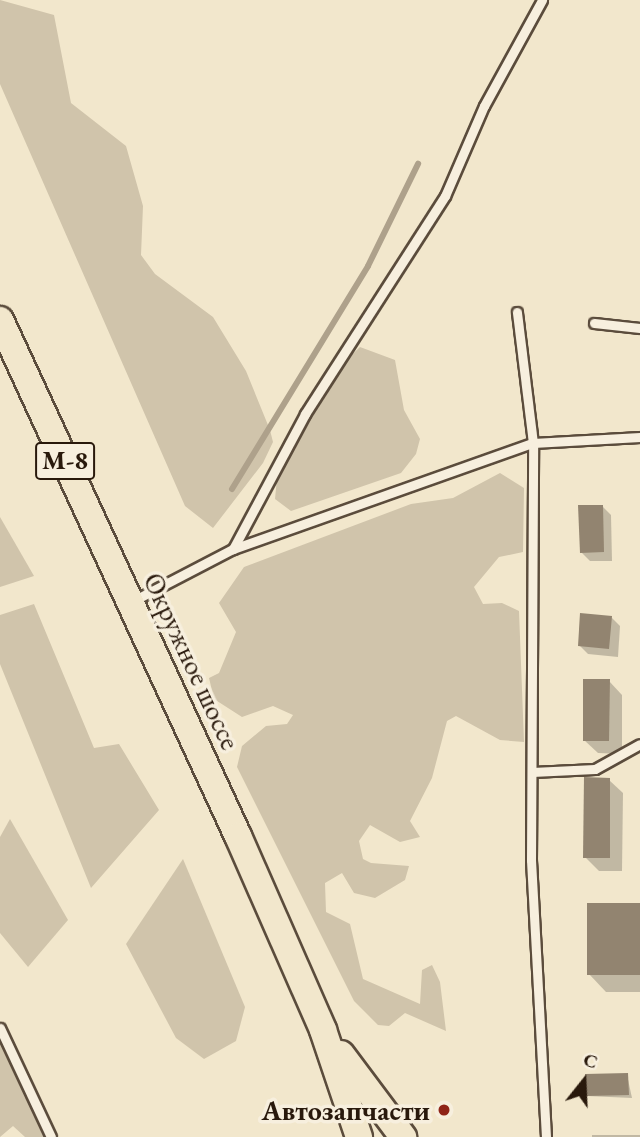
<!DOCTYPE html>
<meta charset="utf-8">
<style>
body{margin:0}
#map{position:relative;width:640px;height:1137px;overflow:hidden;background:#f2e7cc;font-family:"EB Garamond",serif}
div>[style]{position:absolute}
.green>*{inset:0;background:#d0c4ab}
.shadow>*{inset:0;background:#0003}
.stream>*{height:6px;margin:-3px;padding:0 3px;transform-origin:3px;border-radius:3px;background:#aea18b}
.building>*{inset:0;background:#928470}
.roads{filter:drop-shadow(2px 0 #5b4c3c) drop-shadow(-2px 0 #5b4c3c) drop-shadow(0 2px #5b4c3c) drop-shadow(0 -2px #5b4c3c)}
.lane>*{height:9px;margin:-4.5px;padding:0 4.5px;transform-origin:4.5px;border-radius:4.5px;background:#f7efde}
.primary>*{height:26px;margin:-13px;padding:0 13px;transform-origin:13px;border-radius:13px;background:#f2e7cc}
.dots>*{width:19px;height:19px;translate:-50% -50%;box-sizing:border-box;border:4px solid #f7efde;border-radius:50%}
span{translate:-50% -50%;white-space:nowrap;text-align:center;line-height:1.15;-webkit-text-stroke:7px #f7efde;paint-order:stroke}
.shield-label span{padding:2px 5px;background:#f7efde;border:2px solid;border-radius:5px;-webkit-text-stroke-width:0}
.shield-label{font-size:26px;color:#29190c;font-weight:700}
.street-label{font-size:28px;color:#29190c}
.poi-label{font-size:28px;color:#29190c;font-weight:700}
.right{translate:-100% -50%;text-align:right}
.north{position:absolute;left:549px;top:1046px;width:70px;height:70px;-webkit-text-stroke:5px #f7efde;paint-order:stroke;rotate:18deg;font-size:19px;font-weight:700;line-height:28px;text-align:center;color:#29190c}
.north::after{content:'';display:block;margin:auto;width:24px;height:32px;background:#29190c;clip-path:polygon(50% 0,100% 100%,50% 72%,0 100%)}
</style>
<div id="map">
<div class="green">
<div style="clip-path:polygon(0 0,54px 15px,71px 103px,126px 146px,143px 206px,141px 255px,155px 274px,213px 317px,246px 371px,270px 430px,273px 442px,263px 463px,213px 528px,185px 506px,0 84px)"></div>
<div style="clip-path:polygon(360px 347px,395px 360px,404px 410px,420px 439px,416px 454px,401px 473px,291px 511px,275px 499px,277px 478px,343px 363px)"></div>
<div style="clip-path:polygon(500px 473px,524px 488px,523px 552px,499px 557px,474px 587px,483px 604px,502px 603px,519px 611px,524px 742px,500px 740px,456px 716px,447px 721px,432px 778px,410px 821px,420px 837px,400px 842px,370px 825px,359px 841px,363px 859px,371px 863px,409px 866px,405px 880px,375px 898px,354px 893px,342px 873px,325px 883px,326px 912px,350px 924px,363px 979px,420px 1004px,422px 970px,432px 965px,440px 982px,446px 1031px,405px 1013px,389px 1026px,378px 1025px,354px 1001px,237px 767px,242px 746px,266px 726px,287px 724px,293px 715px,273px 706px,242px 717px,214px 699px,209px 678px,219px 673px,236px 632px,219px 603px,244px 567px,411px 504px,453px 498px)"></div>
<div style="clip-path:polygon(0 517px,34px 576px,0 587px)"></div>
<div style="clip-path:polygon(34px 604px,94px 748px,119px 744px,159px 810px,91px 888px,0 664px,0 615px)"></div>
<div style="clip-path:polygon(10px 819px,68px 920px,28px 967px,0 933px,0 837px)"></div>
<div style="clip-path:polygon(183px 859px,245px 1007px,236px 1041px,204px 1059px,176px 1038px,126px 944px)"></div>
<div style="clip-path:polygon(0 1040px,45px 1137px,25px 1137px,13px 1126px,0 1137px)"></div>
</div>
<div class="shadow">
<div style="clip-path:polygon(602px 506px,611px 515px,612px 561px,590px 561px,581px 552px)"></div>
<div style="clip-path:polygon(611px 617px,620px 626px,618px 657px,588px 654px,579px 645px)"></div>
<div style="clip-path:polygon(609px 681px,622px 695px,622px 754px,598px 753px,584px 740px)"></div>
<div style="clip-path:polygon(609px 780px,623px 793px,622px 871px,599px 871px,585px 857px)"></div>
<div style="clip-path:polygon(640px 905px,640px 992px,606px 992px,589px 974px)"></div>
<div style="clip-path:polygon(627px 1075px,632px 1098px,587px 1096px)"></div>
<div style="clip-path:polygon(592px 1135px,640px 1135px,640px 1137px,592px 1137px)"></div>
</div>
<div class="stream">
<div style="left:232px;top:489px;width:261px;rotate:-58.6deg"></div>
<div style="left:368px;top:266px;width:114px;rotate:-63.9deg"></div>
</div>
<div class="building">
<div style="clip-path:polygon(578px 505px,603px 505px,604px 552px,580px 553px)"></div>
<div style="clip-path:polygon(580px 613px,612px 616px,609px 649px,578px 646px)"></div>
<div style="clip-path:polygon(583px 679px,610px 679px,609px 741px,583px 741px)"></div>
<div style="clip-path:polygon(584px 777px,610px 778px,610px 858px,583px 858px)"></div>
<div style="clip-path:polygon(587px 903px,640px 903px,640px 975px,587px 975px)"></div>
<div style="clip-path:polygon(628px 1073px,629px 1095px,586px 1096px,585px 1074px)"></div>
</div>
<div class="roads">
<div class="lane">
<div style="left:594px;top:323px;width:46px;rotate:6.2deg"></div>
<div style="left:233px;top:549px;width:153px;rotate:-61.9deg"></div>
<div style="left:305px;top:414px;width:259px;rotate:-57.3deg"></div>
<div style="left:445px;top:196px;width:98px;rotate:-66.6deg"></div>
<div style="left:484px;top:106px;width:121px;rotate:-61.3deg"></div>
<div style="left:131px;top:602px;width:115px;rotate:-27.5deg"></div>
<div style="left:233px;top:549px;width:318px;rotate:-19.5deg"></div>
<div style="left:533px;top:443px;width:132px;rotate:-97deg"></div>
<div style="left:532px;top:772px;width:63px;rotate:-2.7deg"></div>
<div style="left:595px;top:769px;width:51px;rotate:-29.1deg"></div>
<div style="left:0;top:1028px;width:120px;rotate:64.9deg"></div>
<div style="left:546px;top:1137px;width:277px;rotate:-93.1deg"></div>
<div style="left:531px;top:860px;width:417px;rotate:-89.7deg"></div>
<div style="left:533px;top:443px;width:107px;rotate:-3.2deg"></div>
</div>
<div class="primary">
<div style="left:0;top:320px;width:568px;rotate:65.24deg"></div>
<div style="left:238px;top:836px;width:212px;rotate:66.3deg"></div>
<div style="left:323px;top:1030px;width:113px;rotate:71.4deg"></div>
<div style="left:341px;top:1054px;width:104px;rotate:53.2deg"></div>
</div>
</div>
<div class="dots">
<div style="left:444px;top:1110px;background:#8f2418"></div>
</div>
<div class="shield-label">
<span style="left:65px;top:461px">М-8</span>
</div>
<div class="street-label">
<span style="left:192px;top:661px;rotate:65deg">Окружное шоссе</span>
</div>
<div class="poi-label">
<span class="right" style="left:430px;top:1110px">Автозапчасти</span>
</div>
<div class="north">С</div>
</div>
